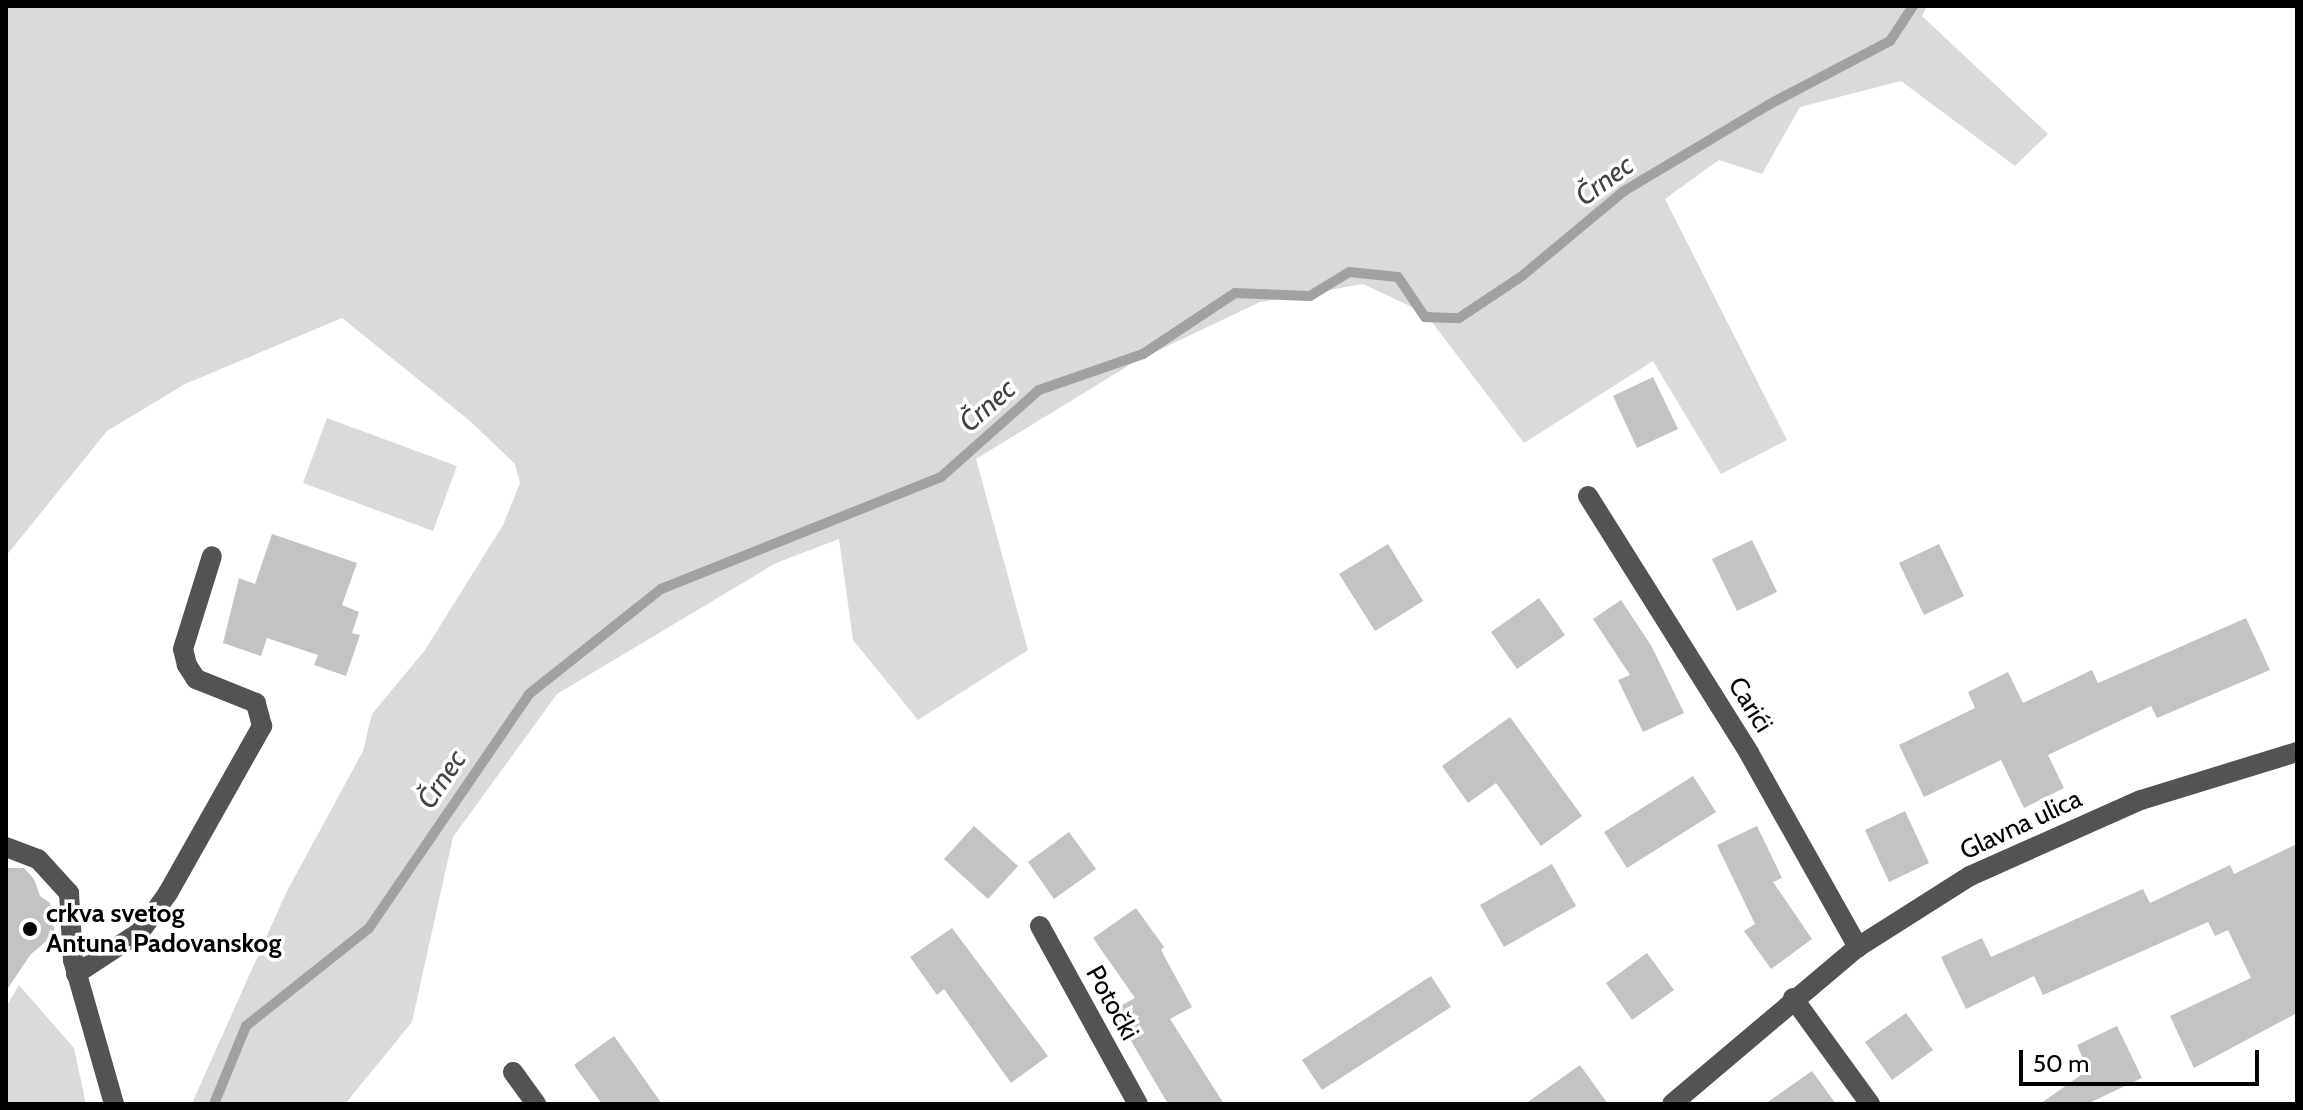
<!DOCTYPE html>
<meta charset="utf-8">
<style>
body{margin:0}
#map{position:relative;width:2303px;height:1110px;overflow:hidden;background:#fff;font-family:Cabin,sans-serif}
div>[style]{position:absolute}
.green>*{inset:0;background:#dadada}
.stream>*{height:10px;margin:-5px;padding:0 5px;transform-origin:5px;border-radius:5px;background:#a1a1a1}
.building>*{inset:0;background:#c3c3c3}
.minor>*{height:20px;margin:-10px;padding:0 10px;transform-origin:10px;border-radius:10px;background:#535353}
.dots>*{width:22px;height:22px;translate:-50% -50%;box-sizing:border-box;border:4px solid #fff;border-radius:50%}
span{translate:-50% -50%;white-space:nowrap;text-align:center;line-height:1.15;-webkit-text-stroke:7px #fff;paint-order:stroke}
.street-label{font-size:26px;color:#000}
.poi-label{font-size:26px;color:#000;font-weight:700}
.left{translate:0 -50%;text-align:left}
.water-label{font-size:28px;color:#424242;font-style:italic}
.frame{position:absolute;inset:0;border:8px solid #000;pointer-events:none}
.scale{position:absolute;left:2019px;top:1050px;width:240px;height:36px;box-sizing:border-box;border:4px solid #000;border-top:0;padding-left:10px;font-size:24px;line-height:28px;white-space:nowrap;color:#000;-webkit-text-stroke:6px #fff;paint-order:stroke}
</style>
<div id="map">
<div class="green">
<div style="clip-path:polygon(6px 6px,1927px 6px,1922px 16px,2048px 134px,2015px 166px,1901px 81px,1800px 107px,1762px 174px,1719px 160px,1665px 199px,1787px 440px,1721px 474px,1653px 361px,1524px 443px,1425px 313px,1363px 284px,1260px 302px,1136px 361px,976px 459px,1028px 650px,918px 720px,853px 640px,839px 539px,776px 563px,557px 694px,453px 837px,412px 1022px,345px 1104px,197px 1104px,193px 1101px,286px 893px,363px 751px,372px 714px,425px 650px,503px 525px,520px 483px,515px 464px,470px 421px,342px 318px,185px 384px,107px 431px,6px 556px)"></div>
<div style="clip-path:polygon(327px 418px,457px 466px,433px 531px,303px 483px)"></div>
<div style="clip-path:polygon(19px 985px,74px 1048px,86px 1104px,6px 1104px,6px 1007px)"></div>
</div>
<div class="stream">
<div style="left:214px;top:1104px;width:84px;rotate:-67.7deg"></div>
<div style="left:246px;top:1026px;width:157px;rotate:-38.5deg"></div>
<div style="left:369px;top:928px;width:283px;rotate:-55.6deg"></div>
<div style="left:529px;top:694px;width:169px;rotate:-38.5deg"></div>
<div style="left:661px;top:589px;width:302px;rotate:-21.8deg"></div>
<div style="left:941px;top:477px;width:131px;rotate:-41.6deg"></div>
<div style="left:1039px;top:390px;width:110px;rotate:-19.1deg"></div>
<div style="left:1143px;top:354px;width:110px;rotate:-33.5deg"></div>
<div style="left:1235px;top:293px;width:75px;rotate:2.3deg"></div>
<div style="left:1310px;top:296px;width:46px;rotate:-31.6deg"></div>
<div style="left:1349px;top:272px;width:49px;rotate:5.8deg"></div>
<div style="left:1398px;top:277px;width:48px;rotate:56deg"></div>
<div style="left:1425px;top:317px;width:34px;rotate:2deg"></div>
<div style="left:1459px;top:318px;width:76px;rotate:-33.7deg"></div>
<div style="left:1522px;top:276px;width:133px;rotate:-39.8deg"></div>
<div style="left:1624px;top:191px;width:168px;rotate:-30.8deg"></div>
<div style="left:1768px;top:105px;width:138px;rotate:-27.7deg"></div>
<div style="left:1890px;top:41px;width:42px;rotate:-56.7deg"></div>
</div>
<div class="building">
<div style="clip-path:polygon(1653px 377px,1678px 429px,1637px 448px,1613px 396px)"></div>
<div style="clip-path:polygon(272px 534px,357px 563px,342px 605px,359px 612px,352px 633px,360px 635px,346px 676px,314px 665px,318px 655px,267px 638px,261px 656px,223px 643px,239px 578px,255px 584px)"></div>
<div style="clip-path:polygon(1752px 540px,1777px 592px,1737px 611px,1712px 559px)"></div>
<div style="clip-path:polygon(1388px 544px,1423px 601px,1375px 631px,1339px 574px)"></div>
<div style="clip-path:polygon(1939px 544px,1964px 596px,1924px 615px,1899px 563px)"></div>
<div style="clip-path:polygon(1539px 598px,1565px 635px,1517px 669px,1491px 632px)"></div>
<div style="clip-path:polygon(1621px 600px,1652px 647px,1684px 713px,1643px 732px,1618px 680px,1630px 675px,1593px 619px)"></div>
<div style="clip-path:polygon(2246px 618px,2270px 670px,2157px 718px,2151px 706px,2048px 755px,2064px 788px,2024px 808px,2001px 760px,1924px 797px,1899px 745px,1975px 708px,1968px 692px,2008px 672px,2023px 703px,2092px 670px,2098px 683px)"></div>
<div style="clip-path:polygon(1510px 717px,1582px 816px,1541px 846px,1496px 783px,1468px 803px,1442px 766px)"></div>
<div style="clip-path:polygon(1693px 776px,1716px 812px,1627px 868px,1604px 832px)"></div>
<div style="clip-path:polygon(1905px 811px,1929px 863px,1889px 882px,1865px 830px)"></div>
<div style="clip-path:polygon(974px 826px,1018px 866px,988px 899px,944px 859px)"></div>
<div style="clip-path:polygon(1757px 826px,1782px 878px,1773px 882px,1812px 939px,1771px 969px,1744px 931px,1755px 924px,1717px 845px)"></div>
<div style="clip-path:polygon(1069px 832px,1096px 869px,1054px 899px,1028px 862px)"></div>
<div style="clip-path:polygon(2297px 844px,2297px 1013px,2194px 1068px,2170px 1016px,2251px 978px,2228px 930px,2215px 936px,2208px 922px,2043px 995px,2034px 976px,1966px 1009px,1941px 957px,1982px 938px,1991px 957px,2143px 889px,2150px 903px,2230px 865px,2234px 874px)"></div>
<div style="clip-path:polygon(1552px 864px,1576px 906px,1504px 947px,1480px 905px)"></div>
<div style="clip-path:polygon(6px 868px,24px 868px,34px 879px,40px 896px,50px 903px,55px 934px,31px 954px,6px 991px)"></div>
<div style="clip-path:polygon(1136px 908px,1164px 947px,1161px 950px,1192px 1007px,1170px 1019px,1224px 1104px,1168px 1104px,1113px 1010px,1135px 998px,1093px 938px)"></div>
<div style="clip-path:polygon(952px 928px,1048px 1056px,1011px 1083px,944px 989px,937px 995px,910px 957px)"></div>
<div style="clip-path:polygon(1647px 953px,1674px 990px,1632px 1020px,1606px 983px)"></div>
<div style="clip-path:polygon(1431px 976px,1451px 1007px,1322px 1090px,1302px 1060px)"></div>
<div style="clip-path:polygon(1906px 1013px,1933px 1050px,1892px 1080px,1865px 1042px)"></div>
<div style="clip-path:polygon(2117px 1026px,2142px 1078px,2087px 1104px,2040px 1104px,2088px 1070px,2077px 1045px)"></div>
<div style="clip-path:polygon(614px 1036px,662px 1104px,602px 1104px,574px 1065px)"></div>
<div style="clip-path:polygon(1580px 1065px,1608px 1104px,1525px 1104px)"></div>
<div style="clip-path:polygon(1812px 1071px,1836px 1104px,1765px 1104px)"></div>
</div>
<div class="minor">
<div style="left:1588px;top:496px;width:303px;rotate:57.9deg"></div>
<div style="left:1749px;top:753px;width:223px;rotate:60.7deg"></div>
<div style="left:6px;top:847px;width:34px;rotate:21deg"></div>
<div style="left:38px;top:859px;width:46px;rotate:47.6deg"></div>
<div style="left:69px;top:893px;width:67px;rotate:86.6deg"></div>
<div style="left:73px;top:960px;width:150px;rotate:74.1deg"></div>
<div style="left:1040px;top:926px;width:203px;rotate:61.2deg"></div>
<div style="left:76px;top:974px;width:77px;rotate:-33.3deg"></div>
<div style="left:140px;top:932px;width:48px;rotate:-54.3deg"></div>
<div style="left:168px;top:893px;width:192px;rotate:-60.6deg"></div>
<div style="left:262px;top:726px;width:24px;rotate:-105deg"></div>
<div style="left:256px;top:703px;width:65px;rotate:-158.2deg"></div>
<div style="left:196px;top:679px;width:17px;rotate:-123deg"></div>
<div style="left:187px;top:665px;width:16px;rotate:-104deg"></div>
<div style="left:183px;top:649px;width:97px;rotate:-72.7deg"></div>
<div style="left:1793px;top:998px;width:131px;rotate:54deg"></div>
<div style="left:513px;top:1072px;width:39px;rotate:54deg"></div>
<div style="left:1672px;top:1104px;width:243px;rotate:-40.2deg"></div>
<div style="left:1858px;top:947px;width:133px;rotate:-32.4deg"></div>
<div style="left:1970px;top:876px;width:187px;rotate:-24deg"></div>
<div style="left:2141px;top:800px;width:163px;rotate:-17.1deg"></div>
</div>
<div class="dots">
<div style="left:30px;top:929px;background:#000"></div>
</div>
<div class="street-label">
<span style="left:1750px;top:705px;rotate:58deg">Carići</span>
<span style="left:2021px;top:825px;rotate:-25deg">Glavna ulica</span>
<span style="left:1112px;top:1003px;rotate:61deg">Potočki</span>
</div>
<div class="poi-label">
<span class="left" style="left:46px;top:929px">crkva svetog<br>Antuna Padovanskog</span>
</div>
<div class="water-label">
<span style="left:1604px;top:180px;rotate:-36deg">Črnec</span>
<span style="left:987px;top:405px;rotate:-41deg">Črnec</span>
<span style="left:441px;top:779px;rotate:-56deg">Črnec</span>
</div>
<div class="frame"></div>
<div class="scale">50 m</div>
</div>
